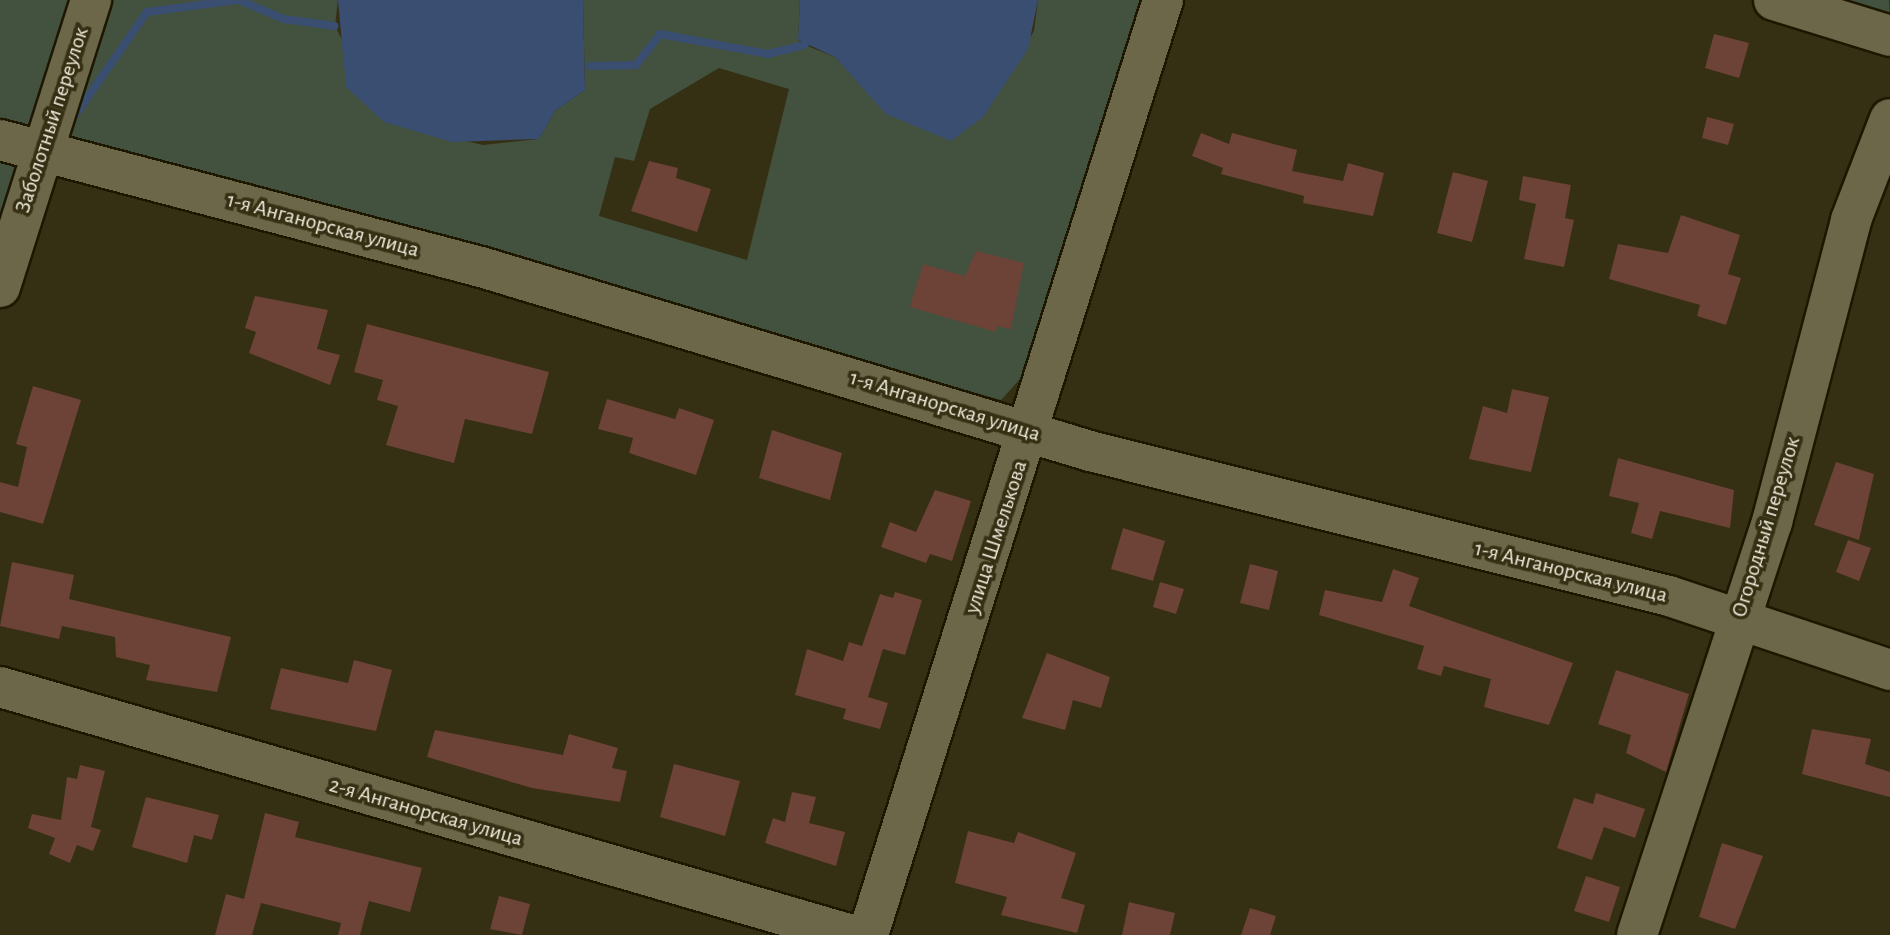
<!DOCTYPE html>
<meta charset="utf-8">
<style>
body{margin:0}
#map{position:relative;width:1890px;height:935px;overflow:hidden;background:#352f13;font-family:"Alegreya Sans",sans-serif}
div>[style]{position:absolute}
.green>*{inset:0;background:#42523e}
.water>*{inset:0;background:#3a4e71}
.stream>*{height:8px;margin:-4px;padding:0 4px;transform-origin:4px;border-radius:4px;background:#3a4e71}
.building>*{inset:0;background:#6d4237}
.roads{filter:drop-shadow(2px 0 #1d1700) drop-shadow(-2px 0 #1d1700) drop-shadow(0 2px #1d1700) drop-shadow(0 -2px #1d1700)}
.minor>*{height:40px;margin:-20px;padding:0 20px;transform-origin:20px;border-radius:20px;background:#6d6749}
span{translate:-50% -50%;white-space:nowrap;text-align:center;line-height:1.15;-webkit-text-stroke:7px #352f13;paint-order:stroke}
.street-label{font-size:22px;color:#efebdb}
</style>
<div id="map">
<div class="green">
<div style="clip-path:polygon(0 0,78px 0,34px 128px,0 119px)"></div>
<div style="clip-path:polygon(evenodd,108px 0,338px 0,335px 26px,384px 122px,483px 145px,539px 139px,555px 111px,585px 90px,583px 0,800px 0,798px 40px,805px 45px,835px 57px,850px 73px,983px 117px,1034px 31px,1038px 0,1143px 0,1031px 367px,1001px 400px,60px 139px,108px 0,719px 68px,789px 89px,747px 260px,599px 216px,615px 157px,634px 161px,650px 109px,719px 68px)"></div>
<div style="clip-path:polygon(1829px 0,1889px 0,1890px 18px)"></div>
<div style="clip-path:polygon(0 155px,26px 163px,0 254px)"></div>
</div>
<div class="water">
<div style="clip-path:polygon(338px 0,583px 0,585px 90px,555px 111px,539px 139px,452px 142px,384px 122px,346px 87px)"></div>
<div style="clip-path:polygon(800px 0,1038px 0,1028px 49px,983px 117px,951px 141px,886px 114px,835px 57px,798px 40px)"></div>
</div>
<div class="stream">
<div style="left:239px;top:0;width:49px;rotate:22.9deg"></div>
<div style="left:284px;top:19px;width:51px;rotate:7.8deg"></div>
<div style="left:590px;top:66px;width:46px;rotate:-1.2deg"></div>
<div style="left:636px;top:65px;width:39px;rotate:-52deg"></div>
<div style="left:660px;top:34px;width:110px;rotate:10.5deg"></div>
<div style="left:768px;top:54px;width:38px;rotate:-14deg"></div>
<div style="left:66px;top:119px;width:11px;rotate:-27deg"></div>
<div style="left:76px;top:114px;width:124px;rotate:-55.2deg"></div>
<div style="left:147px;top:12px;width:91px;rotate:-7.6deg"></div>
</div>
<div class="building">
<div style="clip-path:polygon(1714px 34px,1749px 43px,1739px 78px,1705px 68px)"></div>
<div style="clip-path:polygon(1707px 117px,1734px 124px,1728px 145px,1702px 138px)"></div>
<div style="clip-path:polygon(1201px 133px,1229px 144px,1232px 133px,1297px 150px,1292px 171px,1343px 181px,1348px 163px,1384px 173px,1373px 216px,1303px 203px,1304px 196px,1221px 174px,1223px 168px,1192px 156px)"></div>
<div style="clip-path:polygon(649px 161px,678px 168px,676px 178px,711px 189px,697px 232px,631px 211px)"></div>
<div style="clip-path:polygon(1453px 172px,1488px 181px,1472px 242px,1437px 233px)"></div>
<div style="clip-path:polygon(1523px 176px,1571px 185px,1565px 218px,1574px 220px,1564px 267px,1524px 259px,1536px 204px,1519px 200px)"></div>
<div style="clip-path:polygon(1681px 215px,1740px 235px,1728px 274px,1741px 278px,1726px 325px,1697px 316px,1700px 305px,1609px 279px,1618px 244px,1668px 253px)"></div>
<div style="clip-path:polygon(976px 251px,1024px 263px,1011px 329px,997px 326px,996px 332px,910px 307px,923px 264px,965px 276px)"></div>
<div style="clip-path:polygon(255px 296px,328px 310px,317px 349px,340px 355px,330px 385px,249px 353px,256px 332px,245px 328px)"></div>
<div style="clip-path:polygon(367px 324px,549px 372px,532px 434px,465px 419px,454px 463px,386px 445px,398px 406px,377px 400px,383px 380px,354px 372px)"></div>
<div style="clip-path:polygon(33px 386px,81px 400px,43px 524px,0 512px,0 482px,18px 487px,27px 447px,16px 444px)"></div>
<div style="clip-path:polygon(1512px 389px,1549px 397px,1531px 472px,1469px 459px,1483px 406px,1507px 413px)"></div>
<div style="clip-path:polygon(607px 399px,675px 419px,679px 408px,714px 420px,696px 475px,629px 453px,633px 438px,598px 429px)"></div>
<div style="clip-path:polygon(772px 430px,842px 453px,830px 500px,759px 478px)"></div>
<div style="clip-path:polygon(1618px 458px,1734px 490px,1730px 528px,1660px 511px,1652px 539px,1631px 533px,1639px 503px,1609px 496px)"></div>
<div style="clip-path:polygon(1836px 462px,1874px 474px,1859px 540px,1814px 525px)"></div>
<div style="clip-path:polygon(935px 490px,971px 501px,952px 561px,930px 554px,926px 563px,881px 547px,890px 522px,916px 532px)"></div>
<div style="clip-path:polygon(1123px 528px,1165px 541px,1153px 581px,1111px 569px)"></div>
<div style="clip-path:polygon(1848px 540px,1871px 548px,1859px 581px,1836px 572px)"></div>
<div style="clip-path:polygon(12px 562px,74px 575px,69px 599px,231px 637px,217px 692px,146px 680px,150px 665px,116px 657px,115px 637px,62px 626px,59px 639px,0 626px)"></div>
<div style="clip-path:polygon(1250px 564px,1278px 571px,1269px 610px,1240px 603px)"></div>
<div style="clip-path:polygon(1393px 569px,1419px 578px,1409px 606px,1573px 663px,1549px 725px,1484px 707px,1491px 679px,1444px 666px,1441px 676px,1417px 669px,1424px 646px,1319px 615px,1325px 590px,1382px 602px)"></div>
<div style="clip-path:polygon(1160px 582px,1184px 589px,1176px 614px,1153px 607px)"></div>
<div style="clip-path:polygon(895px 592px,922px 600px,905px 655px,883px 649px,868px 697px,888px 703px,880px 729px,843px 719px,846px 709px,795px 695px,807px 649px,843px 661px,849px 642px,862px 646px,880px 594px,893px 598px)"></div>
<div style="clip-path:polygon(1047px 653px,1110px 677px,1101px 708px,1073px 700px,1065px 730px,1022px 718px)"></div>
<div style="clip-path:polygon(354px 660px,392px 670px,376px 731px,270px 709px,281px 668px,348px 683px)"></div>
<div style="clip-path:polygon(1616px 670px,1689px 694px,1666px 772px,1626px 753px,1631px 735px,1598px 724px)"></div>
<div style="clip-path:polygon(1812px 729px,1871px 739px,1865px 764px,1890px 772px,1890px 797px,1802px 774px)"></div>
<div style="clip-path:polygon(435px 730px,563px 755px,569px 734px,618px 748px,612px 768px,627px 771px,620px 802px,532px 788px,427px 757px)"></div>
<div style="clip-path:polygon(674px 764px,740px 781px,725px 836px,660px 817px)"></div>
<div style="clip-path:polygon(80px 765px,105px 771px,91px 827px,101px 830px,93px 851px,77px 845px,70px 863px,49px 854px,55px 838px,28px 828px,32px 814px,61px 820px,67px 777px,77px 779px)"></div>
<div style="clip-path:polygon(792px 792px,816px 797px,809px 823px,845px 832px,836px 866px,765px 843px,773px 818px,785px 822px)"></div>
<div style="clip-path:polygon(1596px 793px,1645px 809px,1635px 838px,1604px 827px,1592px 860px,1557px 848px,1574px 798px,1593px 804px)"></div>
<div style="clip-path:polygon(146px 797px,219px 815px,212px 840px,194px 835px,187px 863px,132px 847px)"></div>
<div style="clip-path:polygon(265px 813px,299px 822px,295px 837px,422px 868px,410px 912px,369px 901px,360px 935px,338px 935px,341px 923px,261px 903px,252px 935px,215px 935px,226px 894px,244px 899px)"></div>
<div style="clip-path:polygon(968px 831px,1014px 843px,1018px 832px,1076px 853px,1061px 898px,1085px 905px,1077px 933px,1001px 915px,1007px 897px,955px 883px)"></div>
<div style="clip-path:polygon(1722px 843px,1763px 856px,1735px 929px,1699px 917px)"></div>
<div style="clip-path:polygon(1586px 876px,1620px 887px,1609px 922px,1574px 911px)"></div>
<div style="clip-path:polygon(499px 896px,530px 904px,522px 935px,490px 929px)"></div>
<div style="clip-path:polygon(1129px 902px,1175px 913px,1170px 935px,1122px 935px)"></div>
<div style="clip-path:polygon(1250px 908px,1276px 916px,1270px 935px,1241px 935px)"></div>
</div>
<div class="roads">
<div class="minor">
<div style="left:1774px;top:0;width:121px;rotate:17.2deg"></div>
<div style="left:0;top:140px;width:497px;rotate:14.8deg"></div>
<div style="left:481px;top:267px;width:636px;rotate:16.81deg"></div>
<div style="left:1090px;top:451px;width:597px;rotate:14.06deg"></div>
<div style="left:1669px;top:596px;width:233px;rotate:18.5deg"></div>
<div style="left:0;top:287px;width:301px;rotate:-72.4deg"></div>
<div style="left:0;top:687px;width:887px;rotate:16.23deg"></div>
<div style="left:868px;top:935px;width:980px;rotate:-72.49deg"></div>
<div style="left:1637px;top:935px;width:435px;rotate:-71.9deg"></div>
<div style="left:1772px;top:522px;width:312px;rotate:-75.3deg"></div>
<div style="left:1851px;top:220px;width:108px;rotate:-68.9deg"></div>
</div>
</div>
<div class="street-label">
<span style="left:52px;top:120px;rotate:-72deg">Заболотный переулок</span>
<span style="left:323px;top:225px;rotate:15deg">1-я Анганорская улица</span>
<span style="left:945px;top:406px;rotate:17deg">1-я Анганорская улица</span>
<span style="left:1766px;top:527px;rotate:-73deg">Огородный переулок</span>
<span style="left:996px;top:537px;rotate:-72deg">улица Шмелькова</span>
<span style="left:1571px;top:572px;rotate:14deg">1-я Анганорская улица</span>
<span style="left:426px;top:812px;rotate:16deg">2-я Анганорская улица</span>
</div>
</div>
